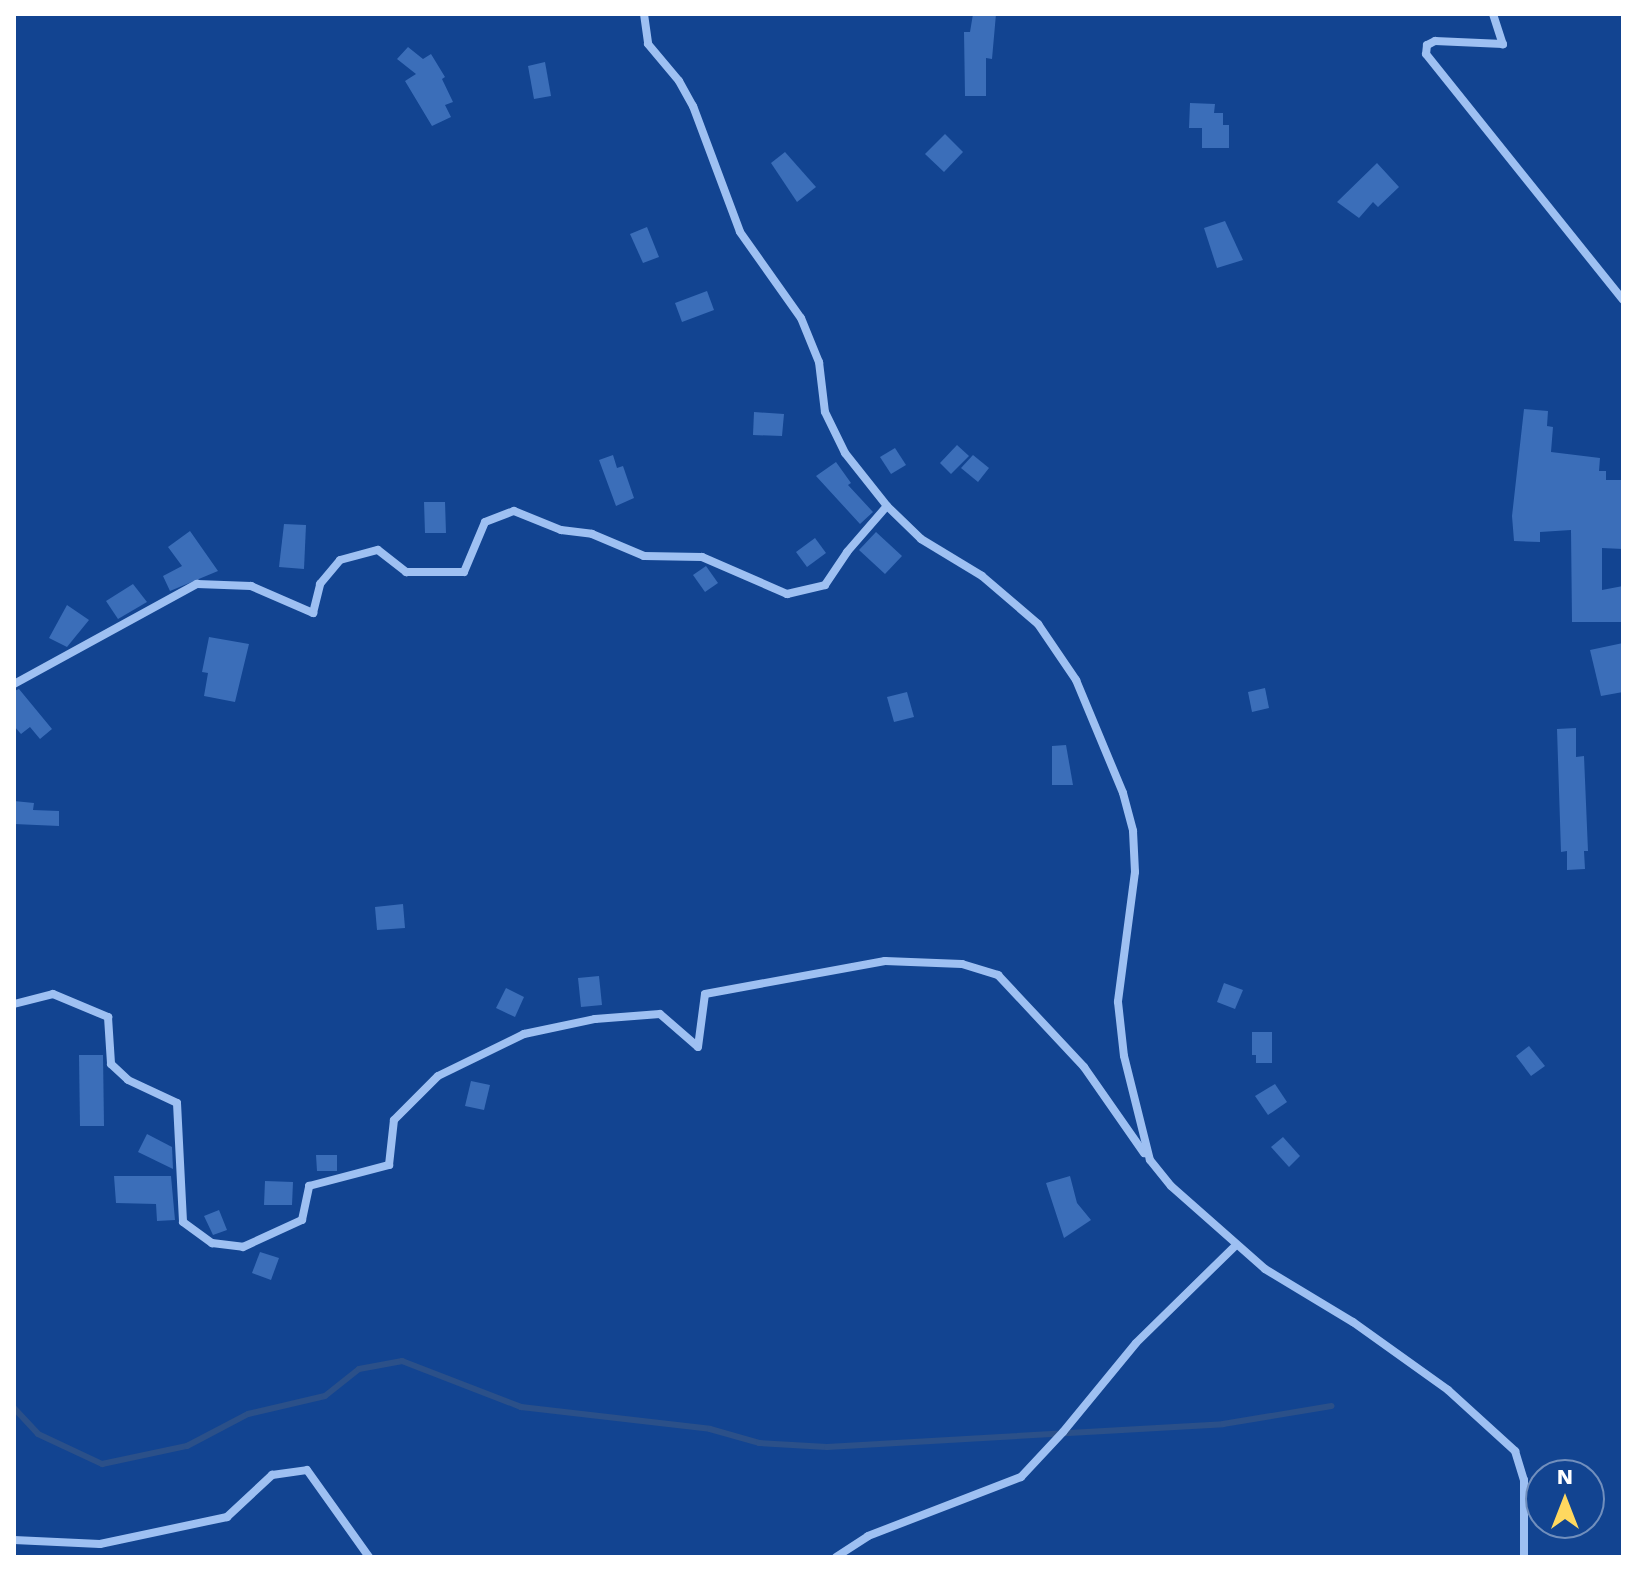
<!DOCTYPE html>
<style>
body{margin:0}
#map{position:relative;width:1637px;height:1571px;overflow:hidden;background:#124491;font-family:"Work Sans",sans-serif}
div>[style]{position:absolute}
.stream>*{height:6px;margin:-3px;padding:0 3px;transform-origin:3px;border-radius:3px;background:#2b5089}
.building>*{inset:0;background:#3b6eb9}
.street>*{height:8px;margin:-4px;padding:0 4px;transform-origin:4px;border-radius:4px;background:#9ec0f2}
span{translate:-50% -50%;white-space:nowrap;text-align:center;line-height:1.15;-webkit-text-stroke:8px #124491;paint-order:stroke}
.frame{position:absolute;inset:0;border:16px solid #fff;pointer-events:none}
.north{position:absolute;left:1525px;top:1459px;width:80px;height:80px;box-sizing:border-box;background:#124491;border:2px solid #718fbd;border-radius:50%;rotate:0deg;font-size:22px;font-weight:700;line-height:32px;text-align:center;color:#fff}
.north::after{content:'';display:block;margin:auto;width:28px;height:36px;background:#ffd85f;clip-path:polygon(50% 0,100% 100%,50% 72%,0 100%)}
</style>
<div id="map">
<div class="stream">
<div style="left:14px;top:1408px;width:35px;rotate:47deg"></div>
<div style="left:38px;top:1434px;width:71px;rotate:25.1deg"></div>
<div style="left:102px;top:1464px;width:87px;rotate:-12deg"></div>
<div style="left:187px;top:1446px;width:69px;rotate:-27.7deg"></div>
<div style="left:248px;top:1414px;width:79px;rotate:-13.2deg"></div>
<div style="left:325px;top:1396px;width:43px;rotate:-38.5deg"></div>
<div style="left:359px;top:1369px;width:44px;rotate:-10.5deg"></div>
<div style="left:402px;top:1361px;width:128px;rotate:21.1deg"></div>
<div style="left:521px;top:1407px;width:190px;rotate:6.6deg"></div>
<div style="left:710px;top:1429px;width:51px;rotate:15.9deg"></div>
<div style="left:759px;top:1443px;width:68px;rotate:3.4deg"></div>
<div style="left:827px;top:1447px;width:397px;rotate:-3.3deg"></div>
<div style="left:1223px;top:1424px;width:110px;rotate:-9.4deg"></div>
</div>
<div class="building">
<div style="clip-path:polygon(973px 14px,996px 14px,992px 59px,986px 58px,986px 96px,965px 96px,964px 32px,970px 32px)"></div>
<div style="clip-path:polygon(408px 47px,423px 59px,431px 54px,445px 77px,442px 79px,453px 102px,445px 105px,451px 117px,432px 126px,405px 81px,416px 74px,397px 59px)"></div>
<div style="clip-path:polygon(545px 62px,551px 96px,534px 99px,528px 66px)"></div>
<div style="clip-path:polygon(1190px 103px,1215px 104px,1214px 113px,1223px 113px,1223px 125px,1229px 125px,1229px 148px,1202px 148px,1202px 128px,1189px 128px)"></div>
<div style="clip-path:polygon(945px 134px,963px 152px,944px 172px,925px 154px)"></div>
<div style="clip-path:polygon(785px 152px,816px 187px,797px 202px,771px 163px)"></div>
<div style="clip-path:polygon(1377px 163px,1399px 187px,1378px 207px,1373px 202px,1359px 218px,1337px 202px)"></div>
<div style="clip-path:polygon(1225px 221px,1243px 260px,1217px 268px,1204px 228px)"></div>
<div style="clip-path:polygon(647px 227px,659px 257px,643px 263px,630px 234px)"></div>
<div style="clip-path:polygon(707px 291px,714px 310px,682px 322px,675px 303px)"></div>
<div style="clip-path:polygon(1524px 409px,1548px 411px,1547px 426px,1553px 427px,1551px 452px,1600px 458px,1599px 471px,1606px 471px,1606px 480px,1623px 480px,1623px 549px,1602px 548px,1602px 590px,1623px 586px,1623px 622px,1572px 622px,1571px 530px,1540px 532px,1540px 542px,1514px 541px,1512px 516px)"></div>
<div style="clip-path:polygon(754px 412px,784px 414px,782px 436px,753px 435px)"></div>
<div style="clip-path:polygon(957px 445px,969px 456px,951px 474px,940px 463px)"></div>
<div style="clip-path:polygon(895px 448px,906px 465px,891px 474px,880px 457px)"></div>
<div style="clip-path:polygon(613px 455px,617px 468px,623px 466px,634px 498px,616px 506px,599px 460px)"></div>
<div style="clip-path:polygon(973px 455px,989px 468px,978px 482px,961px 468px)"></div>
<div style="clip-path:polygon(836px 462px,851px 483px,848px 485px,873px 512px,860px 524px,816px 476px)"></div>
<div style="clip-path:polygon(424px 502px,445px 502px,446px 533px,425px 533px)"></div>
<div style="clip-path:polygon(284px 524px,306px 525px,304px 569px,279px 567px)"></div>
<div style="clip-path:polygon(190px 531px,218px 571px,170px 591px,163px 576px,182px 566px,168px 547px)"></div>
<div style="clip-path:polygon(876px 532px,902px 556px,885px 574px,859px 550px)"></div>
<div style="clip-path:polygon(815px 538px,826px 553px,807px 567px,796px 552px)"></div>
<div style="clip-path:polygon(706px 566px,718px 583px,705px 592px,693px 575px)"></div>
<div style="clip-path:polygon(133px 584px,147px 602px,118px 619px,106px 601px)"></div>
<div style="clip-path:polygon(67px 605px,89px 620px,67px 647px,49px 638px)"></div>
<div style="clip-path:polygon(209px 637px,249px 644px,235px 702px,204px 696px,208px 673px,202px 672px)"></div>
<div style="clip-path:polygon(1623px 643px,1623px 692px,1601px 696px,1590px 650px)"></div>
<div style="clip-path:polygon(1265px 688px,1269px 708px,1252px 712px,1248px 692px)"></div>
<div style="clip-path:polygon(19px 689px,52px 729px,40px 739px,30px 727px,21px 734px,14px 726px,14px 691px)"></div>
<div style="clip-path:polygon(907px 692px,914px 717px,894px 722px,887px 697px)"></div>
<div style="clip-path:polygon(1576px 728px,1576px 757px,1584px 756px,1588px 851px,1584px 851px,1585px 869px,1567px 870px,1567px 851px,1561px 852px,1557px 729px)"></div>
<div style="clip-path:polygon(1066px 745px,1073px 785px,1052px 785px,1052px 746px)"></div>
<div style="clip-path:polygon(14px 801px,34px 803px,33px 810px,59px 811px,59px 826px,14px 824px)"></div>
<div style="clip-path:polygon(403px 904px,405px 928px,377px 930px,375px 907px)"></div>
<div style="clip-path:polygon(599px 976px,602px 1005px,581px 1007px,578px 978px)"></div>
<div style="clip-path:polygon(1224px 983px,1243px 990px,1235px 1009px,1217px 1002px)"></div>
<div style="clip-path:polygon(506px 988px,524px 997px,515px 1017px,496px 1008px)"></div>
<div style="clip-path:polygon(1252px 1032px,1272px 1032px,1272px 1063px,1256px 1063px,1256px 1055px,1252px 1055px)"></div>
<div style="clip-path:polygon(1529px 1046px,1545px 1066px,1531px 1076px,1516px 1056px)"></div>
<div style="clip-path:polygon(79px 1055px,103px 1055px,104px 1126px,80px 1126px)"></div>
<div style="clip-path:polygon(471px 1081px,490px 1085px,484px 1110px,465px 1106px)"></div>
<div style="clip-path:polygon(1275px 1084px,1287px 1102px,1268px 1115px,1255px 1096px)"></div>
<div style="clip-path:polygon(147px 1134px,172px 1147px,173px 1169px,138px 1152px)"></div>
<div style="clip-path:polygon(1283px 1137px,1300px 1156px,1289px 1167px,1271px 1147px)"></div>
<div style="clip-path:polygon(316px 1155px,337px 1155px,337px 1171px,317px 1171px)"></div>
<div style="clip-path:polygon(114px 1176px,171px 1176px,175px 1220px,157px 1221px,156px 1204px,116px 1203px)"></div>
<div style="clip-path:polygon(1070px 1176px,1077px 1203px,1091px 1220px,1064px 1238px,1046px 1183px)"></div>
<div style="clip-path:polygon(265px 1181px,293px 1182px,292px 1205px,264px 1205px)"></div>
<div style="clip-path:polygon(219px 1210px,227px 1230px,213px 1235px,204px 1216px)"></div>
<div style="clip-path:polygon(260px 1252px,279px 1258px,271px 1280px,252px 1273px)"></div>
</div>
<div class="street">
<div style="left:644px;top:14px;width:30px;rotate:82deg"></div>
<div style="left:648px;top:44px;width:48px;rotate:50deg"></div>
<div style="left:679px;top:81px;width:29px;rotate:61deg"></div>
<div style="left:693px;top:106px;width:134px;rotate:69.5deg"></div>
<div style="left:740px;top:232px;width:105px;rotate:54.7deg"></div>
<div style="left:801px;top:318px;width:48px;rotate:67.8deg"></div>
<div style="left:819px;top:362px;width:50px;rotate:83.2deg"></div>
<div style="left:825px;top:412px;width:46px;rotate:64deg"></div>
<div style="left:845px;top:453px;width:68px;rotate:51.6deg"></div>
<div style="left:887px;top:506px;width:47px;rotate:44.1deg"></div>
<div style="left:921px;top:539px;width:71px;rotate:31.2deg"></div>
<div style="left:982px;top:576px;width:74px;rotate:40.6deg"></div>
<div style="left:1038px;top:624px;width:68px;rotate:55.8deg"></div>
<div style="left:1076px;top:680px;width:122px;rotate:67.4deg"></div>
<div style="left:1123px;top:793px;width:39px;rotate:75deg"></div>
<div style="left:1133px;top:831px;width:41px;rotate:87.2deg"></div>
<div style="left:1135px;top:872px;width:131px;rotate:97.5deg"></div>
<div style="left:1118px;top:1002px;width:54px;rotate:83.7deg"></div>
<div style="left:1124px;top:1056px;width:107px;rotate:76deg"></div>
<div style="left:1150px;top:1160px;width:33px;rotate:51deg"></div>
<div style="left:1171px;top:1186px;width:125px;rotate:41.4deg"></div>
<div style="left:1265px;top:1269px;width:103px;rotate:31.1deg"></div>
<div style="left:1353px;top:1322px;width:117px;rotate:35.6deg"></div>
<div style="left:1448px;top:1390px;width:91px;rotate:42.3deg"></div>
<div style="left:1515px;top:1451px;width:30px;rotate:73deg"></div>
<div style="left:1524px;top:1480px;width:77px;rotate:90deg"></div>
<div style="left:1493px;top:14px;width:32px;rotate:72deg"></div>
<div style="left:1503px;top:44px;width:68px;rotate:-177.5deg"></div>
<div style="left:1435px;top:41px;width:9px;rotate:153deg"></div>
<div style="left:1427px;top:45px;width:9px;rotate:96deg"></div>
<div style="left:1426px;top:54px;width:315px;rotate:51.3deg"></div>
<div style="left:14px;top:684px;width:209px;rotate:-28.7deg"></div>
<div style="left:197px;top:584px;width:54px;rotate:2.1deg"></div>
<div style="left:251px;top:586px;width:68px;rotate:23.5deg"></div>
<div style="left:313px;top:613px;width:30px;rotate:-76deg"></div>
<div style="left:320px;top:584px;width:31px;rotate:-50deg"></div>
<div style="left:340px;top:560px;width:39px;rotate:-15deg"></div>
<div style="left:378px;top:550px;width:36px;rotate:38deg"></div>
<div style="left:406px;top:572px;width:58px"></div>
<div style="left:464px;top:572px;width:54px;rotate:-67.2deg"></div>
<div style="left:485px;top:522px;width:31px;rotate:-21deg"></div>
<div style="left:514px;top:511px;width:51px;rotate:22deg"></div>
<div style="left:561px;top:530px;width:31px;rotate:7deg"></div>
<div style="left:592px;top:534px;width:56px;rotate:22.9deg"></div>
<div style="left:644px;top:556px;width:58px;rotate:1deg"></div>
<div style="left:702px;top:557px;width:93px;rotate:23.5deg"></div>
<div style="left:787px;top:594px;width:39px;rotate:-13deg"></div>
<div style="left:825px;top:585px;width:40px;rotate:-56deg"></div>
<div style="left:847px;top:552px;width:61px;rotate:-49deg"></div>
<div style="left:14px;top:1004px;width:40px;rotate:-14.4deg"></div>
<div style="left:53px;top:994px;width:60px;rotate:22.7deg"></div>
<div style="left:108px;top:1017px;width:47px;rotate:86.3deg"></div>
<div style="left:111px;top:1064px;width:23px;rotate:43deg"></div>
<div style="left:128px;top:1080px;width:54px;rotate:25.1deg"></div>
<div style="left:177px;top:1103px;width:119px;rotate:87.1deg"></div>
<div style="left:183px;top:1222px;width:36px;rotate:36deg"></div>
<div style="left:212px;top:1243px;width:31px;rotate:7deg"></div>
<div style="left:243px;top:1247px;width:65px;rotate:-24.6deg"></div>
<div style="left:302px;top:1220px;width:35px;rotate:-78deg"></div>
<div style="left:309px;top:1186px;width:83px;rotate:-14.7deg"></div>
<div style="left:389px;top:1165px;width:45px;rotate:-83.7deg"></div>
<div style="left:394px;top:1120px;width:62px;rotate:-45deg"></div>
<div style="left:438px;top:1076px;width:96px;rotate:-26deg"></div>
<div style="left:524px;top:1034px;width:73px;rotate:-11.9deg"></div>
<div style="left:595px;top:1019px;width:65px;rotate:-4.4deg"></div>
<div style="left:660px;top:1014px;width:50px;rotate:41deg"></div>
<div style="left:698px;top:1047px;width:53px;rotate:-82.5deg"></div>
<div style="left:705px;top:994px;width:183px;rotate:-10.4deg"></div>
<div style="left:885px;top:961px;width:77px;rotate:2.2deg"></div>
<div style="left:962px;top:964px;width:38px;rotate:17deg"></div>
<div style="left:998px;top:975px;width:126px;rotate:46.9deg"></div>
<div style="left:1084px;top:1067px;width:105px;rotate:55.1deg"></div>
<div style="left:14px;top:1540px;width:86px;rotate:2.7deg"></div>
<div style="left:100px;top:1544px;width:130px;rotate:-12deg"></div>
<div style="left:227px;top:1517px;width:62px;rotate:-43deg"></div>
<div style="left:272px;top:1475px;width:35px;rotate:-8deg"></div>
<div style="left:307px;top:1470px;width:107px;rotate:54.5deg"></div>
<div style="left:836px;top:1557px;width:38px;rotate:-33deg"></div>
<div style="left:868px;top:1536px;width:164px;rotate:-21.1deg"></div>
<div style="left:1021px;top:1477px;width:62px;rotate:-47deg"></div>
<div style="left:1063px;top:1432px;width:115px;rotate:-50.6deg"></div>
<div style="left:1136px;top:1343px;width:140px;rotate:-44.4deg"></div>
</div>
<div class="frame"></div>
<div class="north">N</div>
</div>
